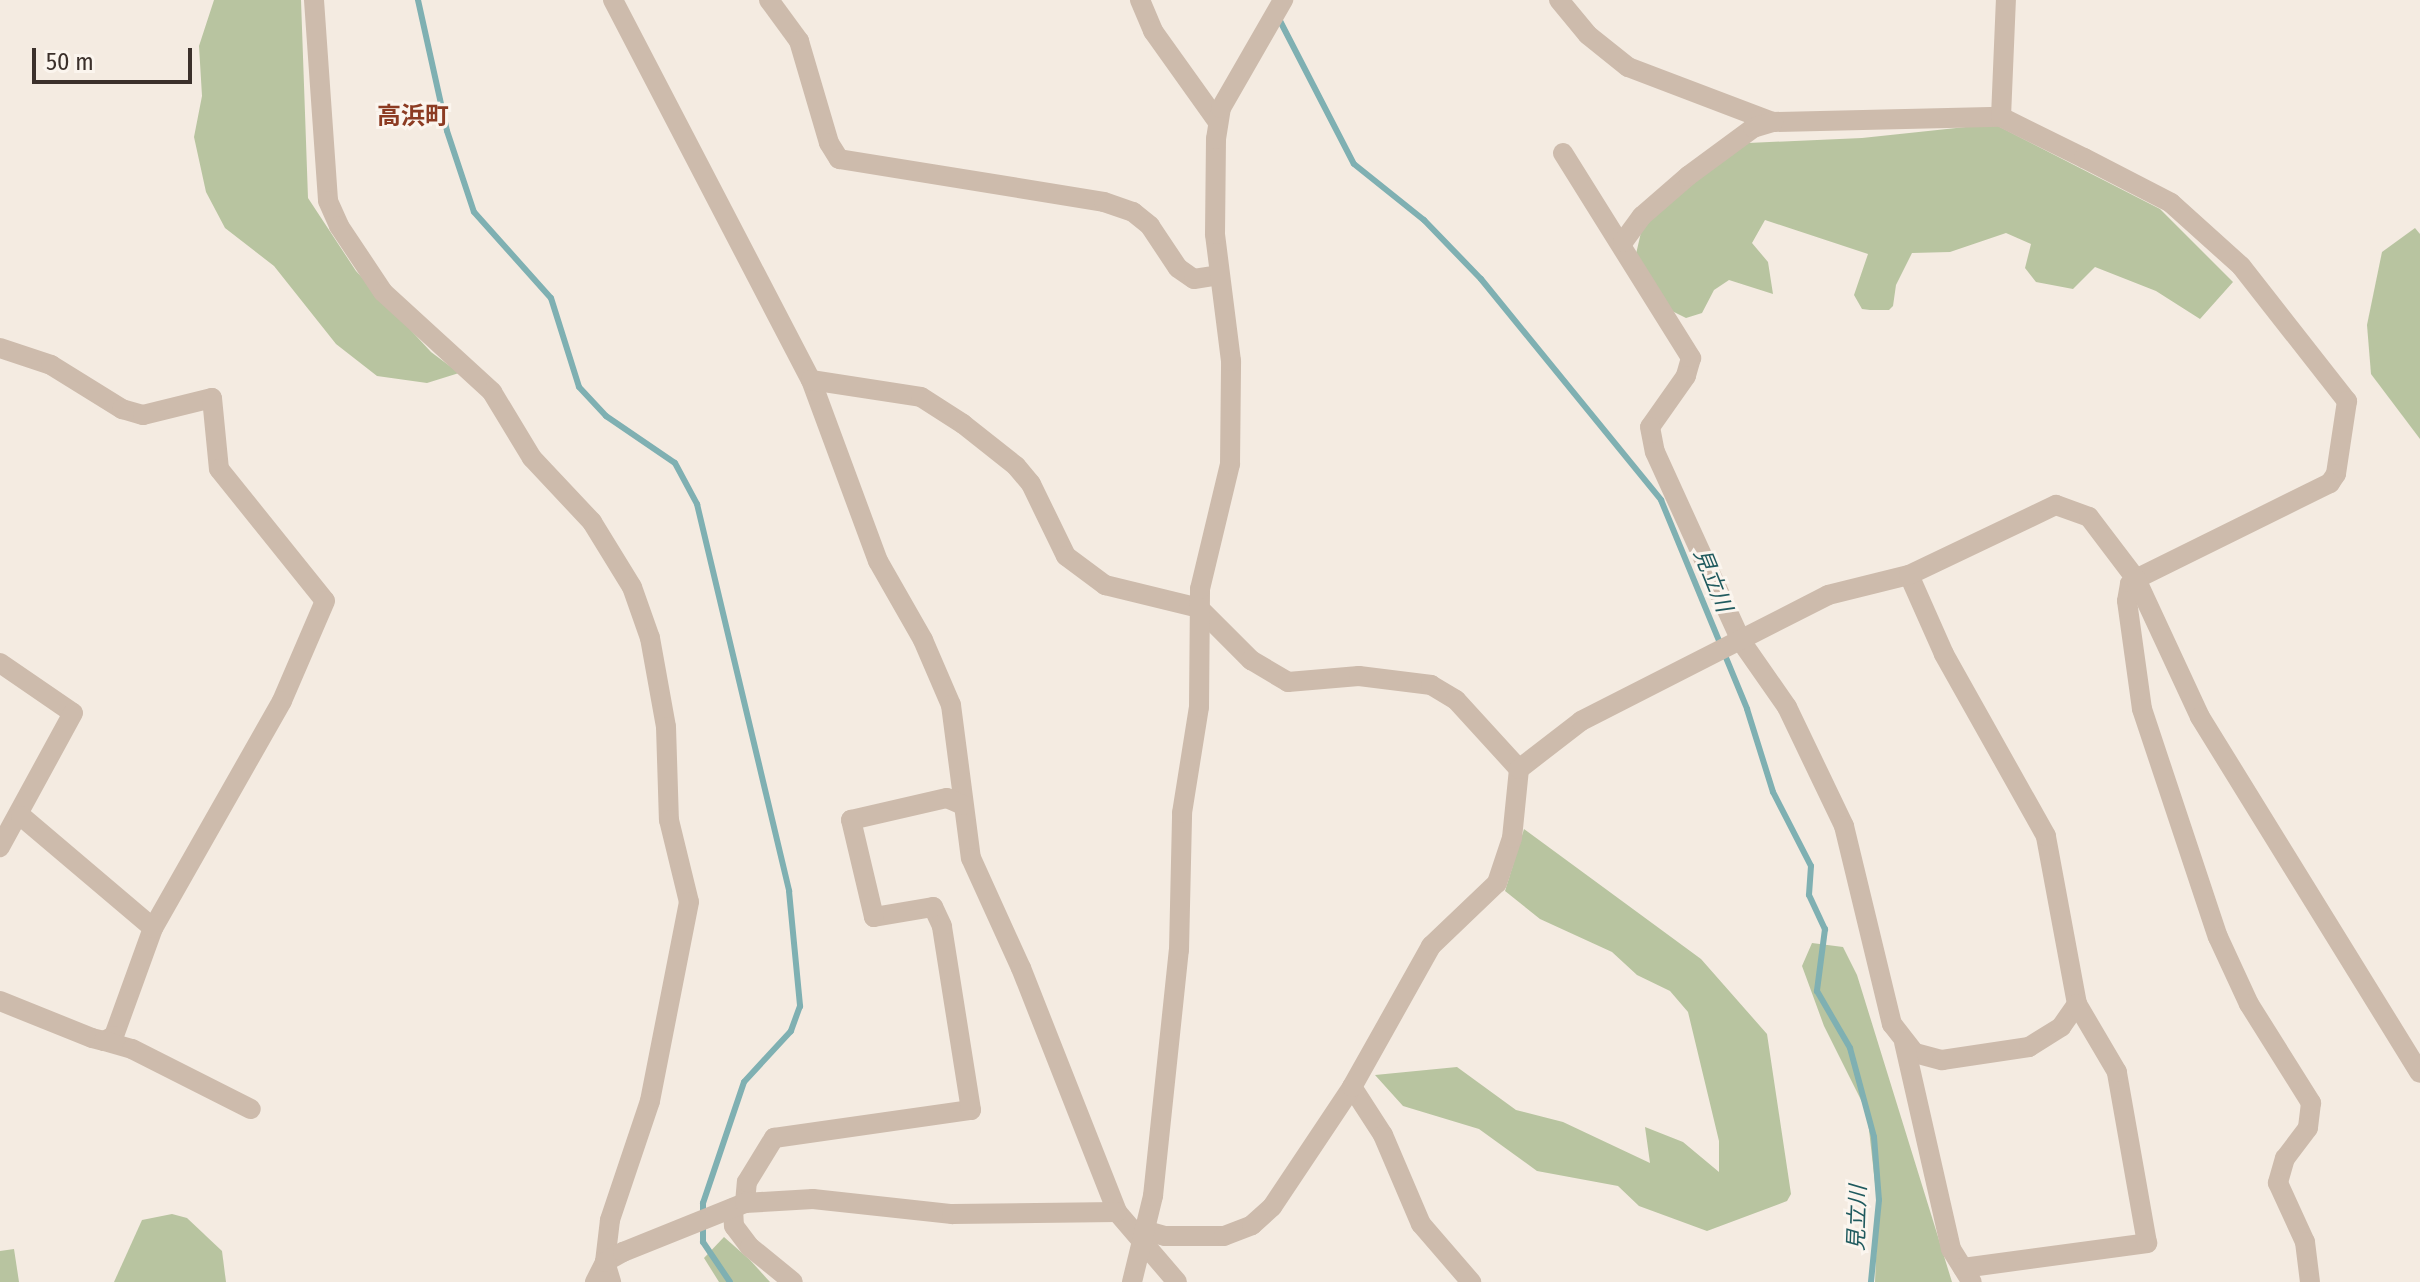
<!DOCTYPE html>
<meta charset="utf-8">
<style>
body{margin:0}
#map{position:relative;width:2420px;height:1282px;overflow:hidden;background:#f4ebe1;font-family:"Fira Sans Condensed","Noto Sans JP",sans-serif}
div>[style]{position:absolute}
.green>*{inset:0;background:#b8c4a0}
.stream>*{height:6px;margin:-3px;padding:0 3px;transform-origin:3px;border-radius:3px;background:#7fb0b2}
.minor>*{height:20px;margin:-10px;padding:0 10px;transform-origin:10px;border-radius:10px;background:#cdbbac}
span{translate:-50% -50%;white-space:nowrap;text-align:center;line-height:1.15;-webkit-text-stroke:6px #fbf5ee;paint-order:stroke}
.water-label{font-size:22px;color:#1f5a5e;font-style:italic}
.quarter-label{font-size:24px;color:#8c3b22;font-weight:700}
.scale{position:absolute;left:32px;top:48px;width:160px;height:36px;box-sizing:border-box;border:4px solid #3b302b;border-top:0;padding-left:10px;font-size:24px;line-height:28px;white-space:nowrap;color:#3b302b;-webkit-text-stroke:6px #fbf5ee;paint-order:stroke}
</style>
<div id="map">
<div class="green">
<div style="clip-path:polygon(214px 0,301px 0,308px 198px,356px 271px,431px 352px,459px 373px,427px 383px,377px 376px,336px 344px,274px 266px,225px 228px,206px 192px,194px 137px,202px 96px,199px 46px)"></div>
<div style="clip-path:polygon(1994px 124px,2160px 209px,2233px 282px,2200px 319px,2156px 291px,2095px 267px,2073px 289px,2036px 282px,2025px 268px,2031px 244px,2006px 233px,1950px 252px,1912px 253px,1896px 285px,1893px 306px,1889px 310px,1870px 310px,1862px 309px,1854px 295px,1868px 254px,1765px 220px,1752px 243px,1768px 262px,1773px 294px,1729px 280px,1714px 290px,1702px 313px,1686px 318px,1672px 311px,1636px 254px,1642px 228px,1692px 181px,1748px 143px,1862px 138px)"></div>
<div style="clip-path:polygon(2415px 228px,2420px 234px,2420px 439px,2371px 374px,2367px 325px,2382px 252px)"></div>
<div style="clip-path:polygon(1524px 829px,1701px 959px,1767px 1034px,1791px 1194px,1787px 1201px,1707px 1231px,1639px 1206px,1618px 1186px,1537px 1171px,1479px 1129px,1403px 1106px,1375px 1075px,1457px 1067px,1516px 1110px,1563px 1122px,1650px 1163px,1645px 1127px,1683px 1142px,1719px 1172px,1719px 1141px,1688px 1012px,1670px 991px,1637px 975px,1612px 952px,1540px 919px,1505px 891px)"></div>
<div style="clip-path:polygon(1812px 943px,1843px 947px,1857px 975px,1952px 1282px,1875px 1282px,1878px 1210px,1867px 1112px,1824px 1026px,1802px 966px)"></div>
<div style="clip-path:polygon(172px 1214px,187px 1218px,222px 1251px,226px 1282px,114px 1282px,142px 1220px)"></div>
<div style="clip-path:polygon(724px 1237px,750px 1260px,770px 1282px,719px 1282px,704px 1258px)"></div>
<div style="clip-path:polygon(14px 1249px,19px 1282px,0 1282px,0 1251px)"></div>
</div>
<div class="stream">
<div style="left:418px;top:0;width:134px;rotate:77.5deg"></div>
<div style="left:447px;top:131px;width:85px;rotate:71.6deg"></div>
<div style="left:474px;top:212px;width:115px;rotate:48.2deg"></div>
<div style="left:551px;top:298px;width:93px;rotate:72.5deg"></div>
<div style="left:579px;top:387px;width:40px;rotate:47deg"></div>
<div style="left:606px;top:416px;width:83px;rotate:34.3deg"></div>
<div style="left:675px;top:463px;width:47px;rotate:61.8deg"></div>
<div style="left:697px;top:504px;width:398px;rotate:76.6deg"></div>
<div style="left:789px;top:891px;width:116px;rotate:84.5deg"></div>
<div style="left:800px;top:1006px;width:27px;rotate:110deg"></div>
<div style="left:791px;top:1031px;width:69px;rotate:132.7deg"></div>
<div style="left:744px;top:1082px;width:128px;rotate:108.7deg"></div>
<div style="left:703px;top:1203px;width:39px;rotate:90deg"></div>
<div style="left:703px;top:1242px;width:48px;rotate:56deg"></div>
<div style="left:1278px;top:17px;width:165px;rotate:62.7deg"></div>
<div style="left:1354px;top:164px;width:90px;rotate:38.7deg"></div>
<div style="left:1424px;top:220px;width:82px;rotate:46deg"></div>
<div style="left:1481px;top:279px;width:285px;rotate:50.8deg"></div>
<div style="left:1661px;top:500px;width:226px;rotate:67.6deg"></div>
<div style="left:1747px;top:709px;width:87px;rotate:72.6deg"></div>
<div style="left:1773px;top:792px;width:83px;rotate:62.8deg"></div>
<div style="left:1811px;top:866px;width:29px;rotate:94deg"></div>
<div style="left:1809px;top:895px;width:38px;rotate:65deg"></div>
<div style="left:1825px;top:929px;width:63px;rotate:97.4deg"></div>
<div style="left:1817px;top:991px;width:66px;rotate:59.9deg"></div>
<div style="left:1850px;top:1048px;width:92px;rotate:74.9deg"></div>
<div style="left:1874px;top:1137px;width:63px;rotate:85.5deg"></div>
<div style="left:1879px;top:1200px;width:82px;rotate:95.6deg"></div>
</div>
<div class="minor">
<div style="left:314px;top:0;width:201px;rotate:86deg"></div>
<div style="left:328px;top:201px;width:27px;rotate:66deg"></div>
<div style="left:339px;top:226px;width:79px;rotate:56.3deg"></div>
<div style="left:383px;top:292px;width:148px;rotate:42.5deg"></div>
<div style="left:492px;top:392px;width:77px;rotate:58.8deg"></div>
<div style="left:532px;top:458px;width:88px;rotate:46.8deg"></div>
<div style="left:592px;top:522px;width:76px;rotate:58.4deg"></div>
<div style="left:632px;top:587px;width:54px;rotate:70.6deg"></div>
<div style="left:650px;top:638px;width:90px;rotate:79.8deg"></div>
<div style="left:666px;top:727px;width:93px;rotate:88.2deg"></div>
<div style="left:669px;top:820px;width:84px;rotate:76.3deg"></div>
<div style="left:689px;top:902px;width:203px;rotate:101.1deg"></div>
<div style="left:650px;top:1101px;width:126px;rotate:108.6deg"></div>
<div style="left:610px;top:1220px;width:42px;rotate:96.8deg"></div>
<div style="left:605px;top:1262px;width:21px;rotate:73deg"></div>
<div style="left:613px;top:0;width:428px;rotate:62.5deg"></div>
<div style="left:811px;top:380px;width:193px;rotate:69.7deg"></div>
<div style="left:878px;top:561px;width:91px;rotate:60.3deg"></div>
<div style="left:923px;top:640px;width:71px;rotate:66.7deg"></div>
<div style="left:951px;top:705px;width:154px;rotate:82.6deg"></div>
<div style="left:971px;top:858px;width:121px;rotate:65.6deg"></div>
<div style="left:1021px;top:968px;width:262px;rotate:68.5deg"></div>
<div style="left:1117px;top:1212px;width:92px;rotate:49.4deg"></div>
<div style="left:769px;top:0;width:51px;rotate:53.8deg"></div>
<div style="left:799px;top:41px;width:106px;rotate:73.6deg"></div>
<div style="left:829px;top:143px;width:19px;rotate:58deg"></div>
<div style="left:839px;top:159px;width:268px;rotate:9.2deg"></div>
<div style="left:1104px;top:202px;width:31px;rotate:19deg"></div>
<div style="left:1133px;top:212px;width:22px;rotate:39deg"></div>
<div style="left:1150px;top:226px;width:50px;rotate:56.3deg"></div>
<div style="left:1178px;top:268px;width:19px;rotate:35deg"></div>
<div style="left:1194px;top:279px;width:25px;rotate:-9deg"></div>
<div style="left:1140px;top:0;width:34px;rotate:67deg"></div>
<div style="left:1153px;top:31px;width:112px;rotate:54.5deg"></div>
<div style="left:1559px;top:0;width:45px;rotate:50.4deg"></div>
<div style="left:1588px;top:35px;width:51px;rotate:38.7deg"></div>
<div style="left:1628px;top:67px;width:155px;rotate:20.8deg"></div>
<div style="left:1773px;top:122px;width:228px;rotate:-1.3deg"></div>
<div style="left:2001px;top:117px;width:93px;rotate:26.3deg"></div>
<div style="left:2084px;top:158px;width:98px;rotate:27.3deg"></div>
<div style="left:2171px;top:203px;width:94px;rotate:42deg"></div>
<div style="left:2241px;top:266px;width:172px;rotate:51.9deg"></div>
<div style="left:2347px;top:401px;width:74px;rotate:98.6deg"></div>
<div style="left:2336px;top:474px;width:11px;rotate:124deg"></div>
<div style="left:2330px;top:483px;width:216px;rotate:153.7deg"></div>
<div style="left:2136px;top:579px;width:8px;rotate:140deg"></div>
<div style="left:2130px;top:584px;width:17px;rotate:100deg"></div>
<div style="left:2127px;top:601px;width:109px;rotate:82.1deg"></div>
<div style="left:2142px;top:709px;width:240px;rotate:71.6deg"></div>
<div style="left:2218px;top:937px;width:74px;rotate:65.2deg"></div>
<div style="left:2249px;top:1004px;width:117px;rotate:57.9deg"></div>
<div style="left:2311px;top:1103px;width:25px;rotate:97deg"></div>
<div style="left:2308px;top:1128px;width:38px;rotate:127deg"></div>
<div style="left:2285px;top:1158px;width:26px;rotate:106deg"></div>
<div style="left:2278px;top:1183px;width:65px;rotate:65.4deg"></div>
<div style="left:2305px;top:1242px;width:40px;rotate:82.9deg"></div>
<div style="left:2001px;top:117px;width:117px;rotate:-87.6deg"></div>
<div style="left:1563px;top:153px;width:242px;rotate:58deg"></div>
<div style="left:1691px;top:358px;width:19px;rotate:106deg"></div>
<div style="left:1686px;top:376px;width:62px;rotate:125.2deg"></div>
<div style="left:1650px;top:427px;width:25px;rotate:79deg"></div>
<div style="left:1655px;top:452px;width:208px;rotate:65.5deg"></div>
<div style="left:1741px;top:641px;width:80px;rotate:55.1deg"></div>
<div style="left:1787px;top:707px;width:132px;rotate:64.4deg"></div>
<div style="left:1844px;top:826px;width:204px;rotate:76.4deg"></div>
<div style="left:1892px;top:1024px;width:37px;rotate:52deg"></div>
<div style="left:1915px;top:1053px;width:28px;rotate:15deg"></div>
<div style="left:1942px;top:1060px;width:88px;rotate:-8.5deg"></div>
<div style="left:2029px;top:1047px;width:38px;rotate:-32deg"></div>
<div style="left:2061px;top:1027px;width:28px;rotate:-55deg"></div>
<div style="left:2077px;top:1004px;width:171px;rotate:-100.5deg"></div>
<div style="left:2046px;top:836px;width:209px;rotate:-119.3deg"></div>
<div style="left:1944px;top:654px;width:86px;rotate:-113.9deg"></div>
<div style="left:1623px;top:242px;width:32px;rotate:-54deg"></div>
<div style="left:1642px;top:216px;width:61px;rotate:-41deg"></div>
<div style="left:1688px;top:176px;width:81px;rotate:-36.4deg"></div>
<div style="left:1753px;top:128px;width:21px;rotate:-17deg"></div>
<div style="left:0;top:348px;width:54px;rotate:18.4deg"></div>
<div style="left:51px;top:365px;width:84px;rotate:31.8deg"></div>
<div style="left:122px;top:409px;width:22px;rotate:16deg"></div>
<div style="left:143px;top:415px;width:71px;rotate:-13.8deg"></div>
<div style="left:212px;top:398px;width:71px;rotate:84.4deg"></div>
<div style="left:219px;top:469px;width:169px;rotate:51.2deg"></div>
<div style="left:325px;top:601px;width:109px;rotate:113.3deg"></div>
<div style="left:282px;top:701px;width:261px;rotate:119.6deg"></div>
<div style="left:153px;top:928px;width:115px;rotate:109.9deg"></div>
<div style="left:114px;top:1036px;width:11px;rotate:153deg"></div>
<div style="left:104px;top:1041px;width:12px;rotate:-166deg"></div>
<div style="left:92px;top:1038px;width:99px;rotate:-158.1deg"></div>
<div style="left:811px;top:380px;width:111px;rotate:8.8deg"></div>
<div style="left:921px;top:397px;width:50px;rotate:32.7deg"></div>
<div style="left:963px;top:424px;width:68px;rotate:38.4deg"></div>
<div style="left:1016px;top:466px;width:23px;rotate:50deg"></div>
<div style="left:1031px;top:484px;width:80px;rotate:64.1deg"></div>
<div style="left:1066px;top:556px;width:49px;rotate:36.6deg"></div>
<div style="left:1105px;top:585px;width:97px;rotate:13.7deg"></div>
<div style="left:1199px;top:608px;width:74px;rotate:45deg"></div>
<div style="left:1251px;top:660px;width:43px;rotate:30.7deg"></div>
<div style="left:1288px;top:682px;width:71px;rotate:-4.8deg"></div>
<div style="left:1359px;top:676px;width:73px;rotate:7.1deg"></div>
<div style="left:1431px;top:685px;width:29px;rotate:31deg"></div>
<div style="left:1456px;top:700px;width:93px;rotate:47.6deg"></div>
<div style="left:0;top:663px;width:88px;rotate:34.4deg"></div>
<div style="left:73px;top:713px;width:153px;rotate:118.6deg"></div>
<div style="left:21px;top:816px;width:173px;rotate:40.3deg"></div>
<div style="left:104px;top:1041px;width:29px;rotate:16deg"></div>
<div style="left:132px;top:1049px;width:133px;rotate:26.8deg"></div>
<div style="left:1904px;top:1042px;width:212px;rotate:77.2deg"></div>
<div style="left:1951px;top:1249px;width:39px;rotate:58deg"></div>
<div style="left:1352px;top:1087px;width:57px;rotate:57.1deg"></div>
<div style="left:1383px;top:1135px;width:97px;rotate:66.9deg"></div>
<div style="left:1421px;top:1224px;width:77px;rotate:49.2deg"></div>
<div style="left:745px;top:1203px;width:21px;rotate:-85deg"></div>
<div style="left:747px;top:1182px;width:52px;rotate:-58.5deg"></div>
<div style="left:774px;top:1138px;width:199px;rotate:-8.1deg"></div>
<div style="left:971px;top:1110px;width:186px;rotate:-99deg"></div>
<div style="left:942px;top:926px;width:21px;rotate:-115deg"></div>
<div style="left:933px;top:907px;width:60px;rotate:170.4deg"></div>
<div style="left:874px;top:917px;width:100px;rotate:-103.3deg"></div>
<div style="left:851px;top:820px;width:98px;rotate:-12.9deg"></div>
<div style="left:947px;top:798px;width:17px;rotate:24deg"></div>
<div style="left:733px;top:1208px;width:18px;rotate:87deg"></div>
<div style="left:734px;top:1226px;width:26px;rotate:53deg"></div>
<div style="left:750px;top:1247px;width:55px;rotate:39.1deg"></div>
<div style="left:1144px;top:1230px;width:22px;rotate:16deg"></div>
<div style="left:1165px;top:1236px;width:59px"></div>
<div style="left:1224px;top:1236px;width:30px;rotate:-21deg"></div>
<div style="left:1252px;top:1225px;width:27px;rotate:-42deg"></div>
<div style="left:1272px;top:1207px;width:144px;rotate:-56.3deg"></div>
<div style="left:1352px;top:1087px;width:162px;rotate:-60.7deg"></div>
<div style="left:1431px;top:946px;width:91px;rotate:-43.7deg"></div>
<div style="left:1497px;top:883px;width:47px;rotate:-71.6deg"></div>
<div style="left:1512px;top:838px;width:69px;rotate:-84.2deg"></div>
<div style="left:1519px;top:769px;width:78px;rotate:-37.7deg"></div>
<div style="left:1581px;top:721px;width:277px;rotate:-27deg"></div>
<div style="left:1828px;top:595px;width:83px;rotate:-13.9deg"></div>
<div style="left:1909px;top:575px;width:163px;rotate:-25.5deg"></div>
<div style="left:2056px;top:505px;width:35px;rotate:20deg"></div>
<div style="left:2089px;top:517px;width:78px;rotate:52.8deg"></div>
<div style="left:2136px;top:579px;width:152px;rotate:65.1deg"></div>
<div style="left:2200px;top:717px;width:418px;rotate:58.3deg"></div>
<div style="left:1963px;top:1268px;width:186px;rotate:-7.7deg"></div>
<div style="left:2147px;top:1243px;width:174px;rotate:-100deg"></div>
<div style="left:2117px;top:1072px;width:79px;rotate:-120.5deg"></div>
<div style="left:595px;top:1282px;width:22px;rotate:-63deg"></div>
<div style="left:605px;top:1262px;width:21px;rotate:-29deg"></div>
<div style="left:623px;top:1252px;width:131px;rotate:-21.9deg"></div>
<div style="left:745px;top:1203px;width:68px;rotate:-3.4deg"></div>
<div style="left:813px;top:1199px;width:140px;rotate:6.2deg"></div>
<div style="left:952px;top:1214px;width:165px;rotate:-0.7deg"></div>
<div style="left:1132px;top:1282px;width:89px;rotate:-76.3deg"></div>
<div style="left:1153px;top:1196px;width:247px;rotate:-84deg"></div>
<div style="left:1179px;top:950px;width:137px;rotate:-88.7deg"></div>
<div style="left:1182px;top:813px;width:107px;rotate:-80.9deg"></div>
<div style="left:1199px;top:707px;width:118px;rotate:-89.5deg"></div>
<div style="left:1200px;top:589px;width:129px;rotate:-76.5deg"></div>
<div style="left:1230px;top:464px;width:103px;rotate:-89.4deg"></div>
<div style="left:1231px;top:361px;width:128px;rotate:-97.2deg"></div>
<div style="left:1215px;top:234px;width:95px;rotate:-89.4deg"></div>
<div style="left:1216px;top:139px;width:31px;rotate:-81deg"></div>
<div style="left:1221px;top:108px;width:125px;rotate:-60.1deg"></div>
</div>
<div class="water-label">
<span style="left:1713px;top:580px;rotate:68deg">見立川</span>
<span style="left:1857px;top:1218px;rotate:-88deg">見立川</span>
</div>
<div class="quarter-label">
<span style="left:413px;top:117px">高浜町</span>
</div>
<div class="scale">50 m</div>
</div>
